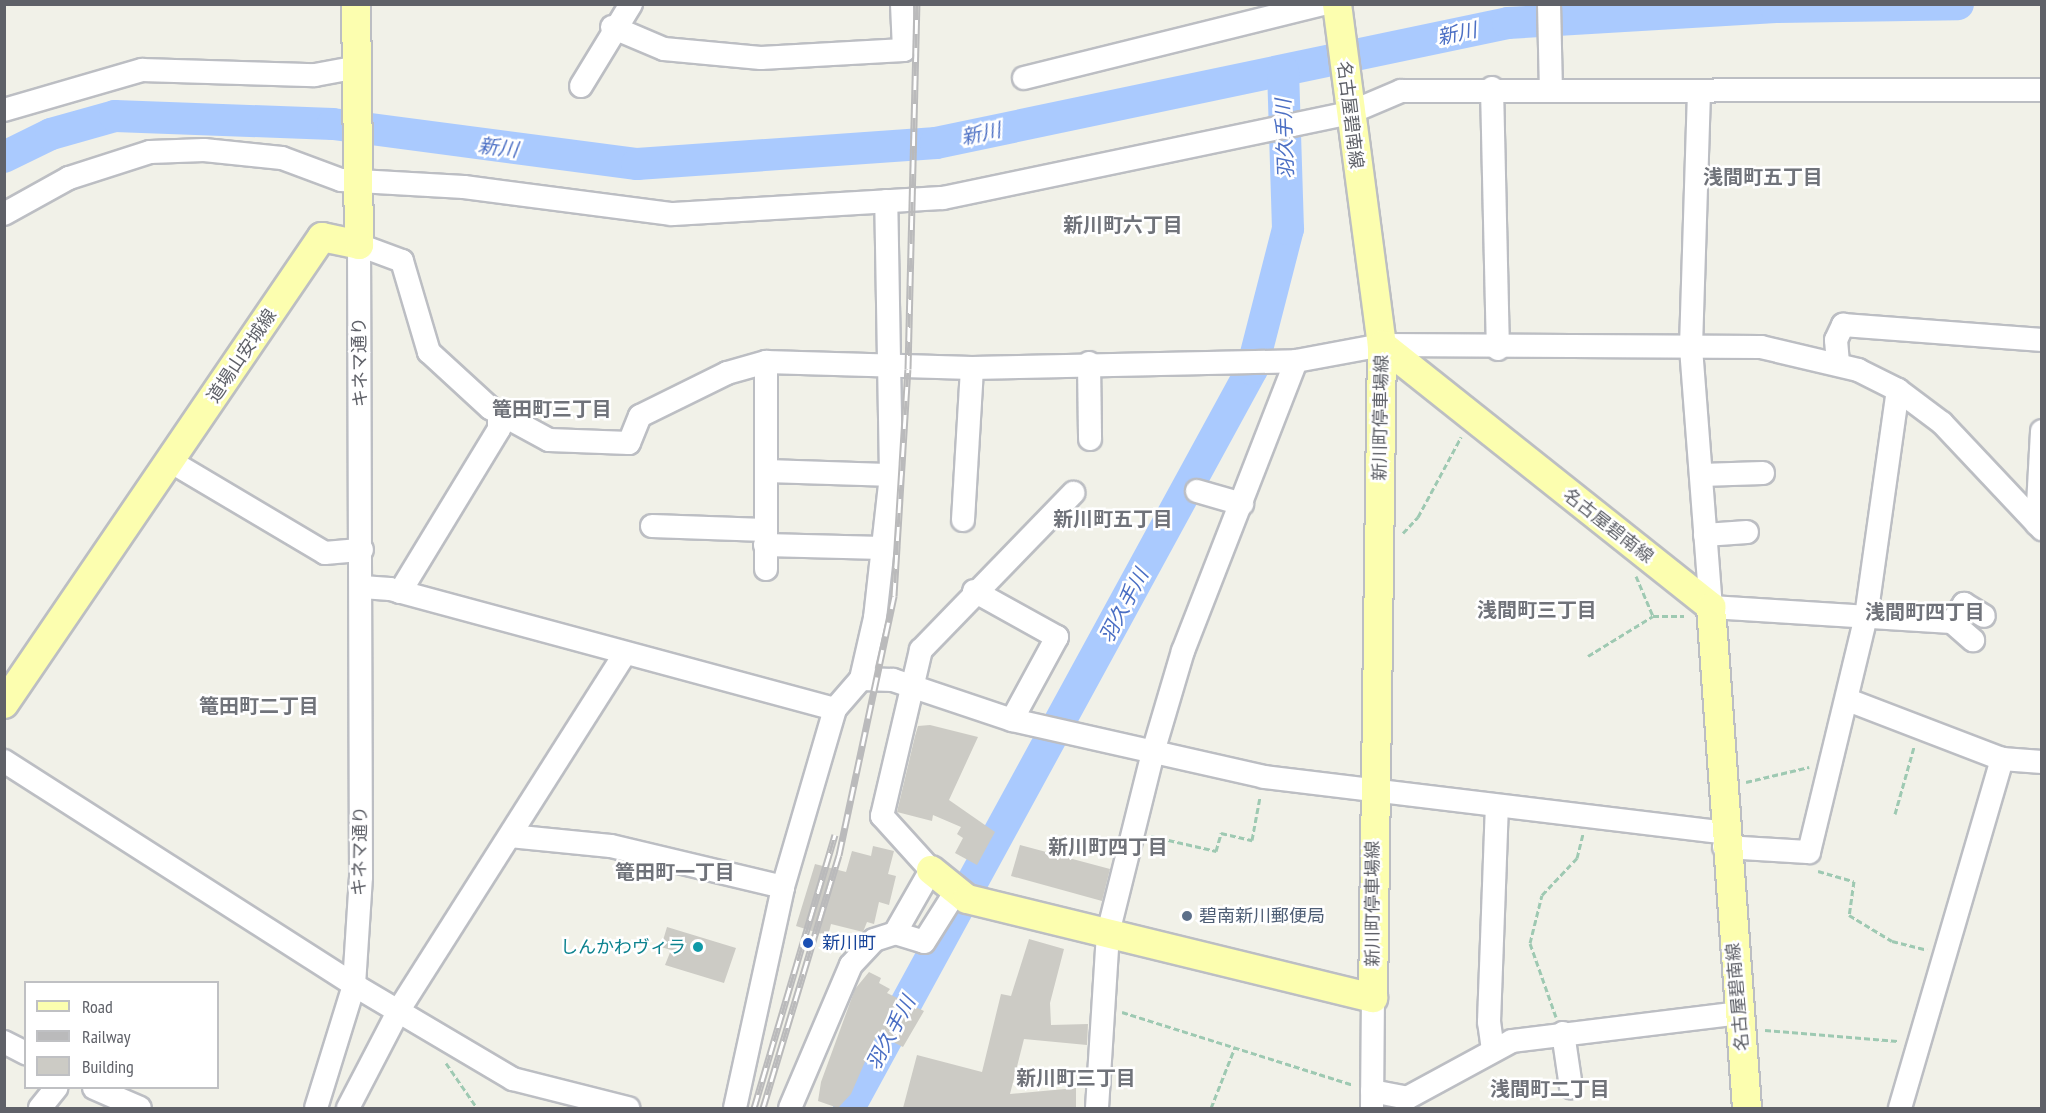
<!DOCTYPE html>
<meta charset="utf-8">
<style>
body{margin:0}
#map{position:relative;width:2046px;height:1113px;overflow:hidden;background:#f1f1e8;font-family:"PT Sans Narrow","Noto Sans JP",sans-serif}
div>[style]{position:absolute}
.river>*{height:32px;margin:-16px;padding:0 16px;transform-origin:16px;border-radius:16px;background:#aacafe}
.building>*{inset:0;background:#cccbc5}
.path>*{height:3px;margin-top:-1.5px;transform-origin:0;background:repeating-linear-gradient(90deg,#9ec9b2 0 6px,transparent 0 9px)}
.roads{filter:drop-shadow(2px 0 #bcbec3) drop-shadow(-2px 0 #bcbec3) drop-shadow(0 2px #bcbec3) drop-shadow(0 -2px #bcbec3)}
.minor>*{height:22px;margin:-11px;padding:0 11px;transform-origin:11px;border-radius:11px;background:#fff}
.major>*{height:28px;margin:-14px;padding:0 14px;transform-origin:14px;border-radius:14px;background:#fcfeaf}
.rail>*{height:7px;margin-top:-3.5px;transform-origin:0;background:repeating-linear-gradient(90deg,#fff 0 14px,#bababb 0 28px);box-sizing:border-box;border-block:2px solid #bababb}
.dots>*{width:16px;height:16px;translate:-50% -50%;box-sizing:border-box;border:3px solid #fff;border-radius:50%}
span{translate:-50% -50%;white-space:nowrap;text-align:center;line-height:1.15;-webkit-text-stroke:5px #fff;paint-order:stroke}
.street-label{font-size:18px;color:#5f6168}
.service-label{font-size:18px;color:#4e5e75}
.left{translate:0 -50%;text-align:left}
.transit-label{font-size:18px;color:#164399}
.culture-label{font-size:18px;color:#0d838f}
.right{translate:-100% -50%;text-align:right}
.water-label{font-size:20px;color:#4b6fc4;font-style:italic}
.neighbourhood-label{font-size:20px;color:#70737a;font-weight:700}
.frame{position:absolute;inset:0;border:6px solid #5f6168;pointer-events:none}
.legend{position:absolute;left:24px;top:981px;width:195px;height:108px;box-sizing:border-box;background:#fff;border:2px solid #bfc0c3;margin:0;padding:8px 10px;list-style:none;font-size:18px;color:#5f6168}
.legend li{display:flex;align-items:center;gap:12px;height:30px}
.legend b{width:30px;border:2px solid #bfc0c3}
</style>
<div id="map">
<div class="river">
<div style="left:4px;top:157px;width:52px;rotate:-26.1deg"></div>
<div style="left:51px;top:134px;width:66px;rotate:-15.7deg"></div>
<div style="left:115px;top:116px;width:218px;rotate:2.1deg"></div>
<div style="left:333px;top:124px;width:307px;rotate:7.5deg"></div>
<div style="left:637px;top:164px;width:300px;rotate:-4deg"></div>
<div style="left:936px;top:143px;width:584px;rotate:-11.85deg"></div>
<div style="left:1508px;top:23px;width:268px;rotate:-3.4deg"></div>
<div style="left:1776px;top:7px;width:182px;rotate:-0.9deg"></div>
<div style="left:849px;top:1108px;width:842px;rotate:-61.39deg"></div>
<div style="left:1252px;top:369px;width:145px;rotate:-75.6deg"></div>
<div style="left:1288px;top:229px;width:158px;rotate:-91.8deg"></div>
</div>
<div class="building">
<div style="clip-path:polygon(930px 725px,978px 737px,949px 800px,995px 832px,977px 865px,955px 853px,963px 838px,957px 834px,961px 827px,933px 815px,932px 821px,897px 812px,915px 736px,918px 726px)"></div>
<div style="clip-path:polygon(1020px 845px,1110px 869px,1102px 901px,1011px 876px)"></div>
<div style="clip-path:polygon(873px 846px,894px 851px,888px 874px,896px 876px,889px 905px,879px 902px,874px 924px,867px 922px,863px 932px,831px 924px,828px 936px,796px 926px,815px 864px,846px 872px,852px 851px,871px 856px)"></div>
<div style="clip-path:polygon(667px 927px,736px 948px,724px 983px,665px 965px,671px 950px,661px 947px)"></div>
<div style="clip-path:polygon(1029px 939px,1064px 949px,1050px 1003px,1051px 1025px,1088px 1024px,1087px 1045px,1024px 1039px,1010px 1094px,1076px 1088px,1076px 1108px,903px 1108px,917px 1055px,982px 1072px,1001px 994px,1011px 996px)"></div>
<div style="clip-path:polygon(869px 972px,881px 978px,879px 983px,890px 989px,887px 993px,924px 1011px,903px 1047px,877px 1034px,851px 1094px,838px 1108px,818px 1101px,821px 1082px,855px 989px)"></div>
</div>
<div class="path">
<div style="left:1403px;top:533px;width:22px;rotate:-47deg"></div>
<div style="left:1418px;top:517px;width:91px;rotate:-61.7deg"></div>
<div style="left:1636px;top:576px;width:43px;rotate:67deg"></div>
<div style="left:1653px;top:616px;width:31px"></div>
<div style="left:1588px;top:656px;width:76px;rotate:-31.6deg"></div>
<div style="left:1746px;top:782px;width:65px;rotate:-13.4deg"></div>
<div style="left:1895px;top:814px;width:70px;rotate:-74.2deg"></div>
<div style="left:1151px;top:836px;width:67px;rotate:13deg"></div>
<div style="left:1216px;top:851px;width:19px;rotate:-74deg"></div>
<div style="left:1221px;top:833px;width:32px;rotate:13deg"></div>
<div style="left:1252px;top:840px;width:44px;rotate:-79.5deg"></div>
<div style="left:1818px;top:871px;width:37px;rotate:16deg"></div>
<div style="left:1854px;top:881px;width:34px;rotate:98deg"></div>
<div style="left:1849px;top:915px;width:50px;rotate:31.2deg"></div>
<div style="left:1892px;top:941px;width:36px;rotate:14deg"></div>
<div style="left:1122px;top:1012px;width:242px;rotate:17.5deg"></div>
<div style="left:1556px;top:1017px;width:78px;rotate:-109.4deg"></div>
<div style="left:1530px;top:943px;width:49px;rotate:-76deg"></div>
<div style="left:1542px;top:895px;width:51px;rotate:-46.6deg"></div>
<div style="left:1577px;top:858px;width:25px;rotate:-76deg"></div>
<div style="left:1765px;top:1030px;width:133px;rotate:4.7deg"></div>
<div style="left:446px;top:1063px;width:55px;rotate:55.4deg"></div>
<div style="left:1211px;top:1108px;width:66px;rotate:-68.5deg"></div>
</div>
<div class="roads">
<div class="minor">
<div style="left:1549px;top:4px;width:85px;rotate:88.7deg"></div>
<div style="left:612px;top:27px;width:56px;rotate:22.9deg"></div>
<div style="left:664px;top:49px;width:97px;rotate:5.3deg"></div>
<div style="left:761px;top:58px;width:143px;rotate:-3.2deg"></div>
<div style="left:904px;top:50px;width:46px;rotate:-92.5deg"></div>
<div style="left:1024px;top:78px;width:307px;rotate:-13.9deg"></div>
<div style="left:581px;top:86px;width:96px;rotate:-58.6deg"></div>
<div style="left:1492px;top:88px;width:261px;rotate:88.7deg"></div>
<div style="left:1699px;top:92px;width:256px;rotate:91.8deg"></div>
<div style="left:1691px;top:348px;width:260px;rotate:85.6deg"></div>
<div style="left:1711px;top:607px;width:241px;rotate:3.6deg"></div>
<div style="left:1952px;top:622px;width:28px;rotate:41deg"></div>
<div style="left:4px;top:110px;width:144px;rotate:-16.2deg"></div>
<div style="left:142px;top:70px;width:173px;rotate:1.7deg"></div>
<div style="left:315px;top:75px;width:44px;rotate:-10.5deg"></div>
<div style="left:4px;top:214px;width:74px;rotate:-29deg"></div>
<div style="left:69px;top:178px;width:85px;rotate:-17.8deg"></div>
<div style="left:150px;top:152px;width:54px;rotate:-2.1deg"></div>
<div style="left:204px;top:150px;width:78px;rotate:5.9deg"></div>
<div style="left:282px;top:158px;width:63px;rotate:20.4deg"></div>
<div style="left:341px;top:180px;width:123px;rotate:3.3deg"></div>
<div style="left:464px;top:187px;width:210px;rotate:7.4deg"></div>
<div style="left:672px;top:214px;width:271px;rotate:-3.4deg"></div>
<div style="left:943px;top:198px;width:415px;rotate:-11.8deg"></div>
<div style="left:1349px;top:113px;width:56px;rotate:-22.9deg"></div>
<div style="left:1401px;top:91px;width:641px;rotate:-0.09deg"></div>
<div style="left:1089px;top:363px;width:76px;rotate:89.2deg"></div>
<div style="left:1838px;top:363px;width:23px;rotate:-95deg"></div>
<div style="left:1836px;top:340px;width:17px;rotate:-65deg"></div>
<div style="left:1843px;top:325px;width:200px;rotate:4.3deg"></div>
<div style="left:170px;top:461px;width:180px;rotate:30.7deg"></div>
<div style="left:325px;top:553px;width:37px;rotate:-5deg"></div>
<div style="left:770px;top:471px;width:121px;rotate:1.9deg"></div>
<div style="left:1701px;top:475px;width:62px;rotate:-1.8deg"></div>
<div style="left:1197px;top:491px;width:47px;rotate:16.1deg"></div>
<div style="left:963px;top:520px;width:152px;rotate:-86.6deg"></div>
<div style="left:2037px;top:524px;width:93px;rotate:-86.9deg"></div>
<div style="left:652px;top:526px;width:113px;rotate:2deg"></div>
<div style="left:1705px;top:535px;width:42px;rotate:-4.1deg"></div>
<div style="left:765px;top:545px;width:118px;rotate:1.5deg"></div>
<div style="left:766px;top:569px;width:207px;rotate:-90deg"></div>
<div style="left:362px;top:587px;width:28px;rotate:4deg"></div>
<div style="left:390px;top:589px;width:461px;rotate:15.1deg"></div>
<div style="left:974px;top:591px;width:95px;rotate:29deg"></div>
<div style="left:1057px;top:637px;width:94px;rotate:118.5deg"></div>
<div style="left:400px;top:592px;width:191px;rotate:-58.7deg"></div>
<div style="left:499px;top:429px;width:17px;rotate:-90deg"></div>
<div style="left:1952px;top:622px;width:22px;rotate:-56deg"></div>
<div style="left:1964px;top:604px;width:23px;rotate:31deg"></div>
<div style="left:861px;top:679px;width:63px;rotate:-77.1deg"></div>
<div style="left:875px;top:618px;width:144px;rotate:-83.6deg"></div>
<div style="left:891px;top:475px;width:274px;rotate:-91deg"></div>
<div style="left:1848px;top:700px;width:165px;rotate:21deg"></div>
<div style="left:2002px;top:759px;width:40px;rotate:4.3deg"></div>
<div style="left:4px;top:761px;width:416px;rotate:32.6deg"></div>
<div style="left:354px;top:985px;width:185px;rotate:30.6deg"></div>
<div style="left:513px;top:1079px;width:119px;rotate:14.2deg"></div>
<div style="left:510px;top:836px;width:101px;rotate:5.7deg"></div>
<div style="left:611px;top:846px;width:177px;rotate:13.4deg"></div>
<div style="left:1724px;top:847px;width:85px;rotate:3.4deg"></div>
<div style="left:1809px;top:852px;width:242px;rotate:-76.4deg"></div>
<div style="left:1866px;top:617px;width:229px;rotate:-82deg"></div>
<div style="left:895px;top:933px;width:73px;rotate:-60.3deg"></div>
<div style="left:931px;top:870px;width:73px;rotate:-132.2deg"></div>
<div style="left:882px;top:816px;width:171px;rotate:-76.8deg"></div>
<div style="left:921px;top:650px;width:219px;rotate:-45.9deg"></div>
<div style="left:1563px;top:1033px;width:55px;rotate:81.6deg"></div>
<div style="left:4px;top:1042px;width:25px;rotate:27deg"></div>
<div style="left:1493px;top:1050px;width:28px;rotate:-98deg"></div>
<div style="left:1489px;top:1022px;width:214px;rotate:-87.9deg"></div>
<div style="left:94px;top:1088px;width:50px;rotate:23.5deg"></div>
<div style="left:1372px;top:1091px;width:36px;rotate:11deg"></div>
<div style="left:1407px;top:1098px;width:119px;rotate:-28.5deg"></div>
<div style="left:1512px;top:1041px;width:229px;rotate:-7deg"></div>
<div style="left:40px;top:1108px;width:26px;rotate:-51deg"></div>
<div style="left:316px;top:1108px;width:129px;rotate:-72.8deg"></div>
<div style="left:354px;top:985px;width:108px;rotate:-86.3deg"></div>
<div style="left:361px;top:877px;width:632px;rotate:-90.18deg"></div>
<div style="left:359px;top:245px;width:46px;rotate:20.4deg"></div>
<div style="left:402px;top:261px;width:95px;rotate:73.5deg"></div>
<div style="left:429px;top:352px;width:83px;rotate:42.6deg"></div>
<div style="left:490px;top:408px;width:67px;rotate:28.5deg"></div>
<div style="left:549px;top:440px;width:80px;rotate:2.1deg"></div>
<div style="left:629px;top:443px;width:29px;rotate:-68deg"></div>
<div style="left:640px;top:416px;width:97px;rotate:-26.3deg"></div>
<div style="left:727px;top:373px;width:41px;rotate:-15.8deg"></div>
<div style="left:766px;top:362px;width:206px;rotate:1.7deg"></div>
<div style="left:972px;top:368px;width:324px;rotate:-1.2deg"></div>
<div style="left:1296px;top:361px;width:87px;rotate:-10.5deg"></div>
<div style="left:1382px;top:345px;width:379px;rotate:0.3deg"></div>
<div style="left:1761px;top:347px;width:100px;rotate:13.3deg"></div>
<div style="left:1858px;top:370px;width:45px;rotate:26.6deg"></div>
<div style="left:1898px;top:390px;width:55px;rotate:36.9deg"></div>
<div style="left:1942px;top:423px;width:146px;rotate:46.7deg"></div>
<div style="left:348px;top:1108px;width:113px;rotate:-62.5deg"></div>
<div style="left:400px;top:1008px;width:417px;rotate:-57.6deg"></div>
<div style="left:735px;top:1108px;width:226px;rotate:-77.7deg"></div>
<div style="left:783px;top:887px;width:185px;rotate:-73.7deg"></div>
<div style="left:835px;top:709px;width:40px;rotate:-49deg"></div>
<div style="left:861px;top:679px;width:32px;rotate:2deg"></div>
<div style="left:893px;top:680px;width:126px;rotate:18.6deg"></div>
<div style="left:1012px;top:720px;width:258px;rotate:12.7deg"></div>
<div style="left:1264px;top:777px;width:463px;rotate:6.9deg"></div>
<div style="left:790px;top:1108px;width:155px;rotate:-66.9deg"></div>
<div style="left:851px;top:965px;width:34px;rotate:-47deg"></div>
<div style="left:874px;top:940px;width:22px;rotate:-18deg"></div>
<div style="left:895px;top:933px;width:30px;rotate:17deg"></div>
<div style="left:924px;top:942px;width:58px;rotate:-57.7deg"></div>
<div style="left:1097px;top:1108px;width:175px;rotate:-86.4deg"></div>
<div style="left:1108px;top:933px;width:187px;rotate:-76deg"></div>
<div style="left:1153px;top:752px;width:105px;rotate:-73.5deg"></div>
<div style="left:1183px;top:651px;width:311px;rotate:-68.7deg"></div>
<div style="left:1372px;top:1108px;width:110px;rotate:-89.5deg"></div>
<div style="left:1900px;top:1108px;width:364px;rotate:-73.7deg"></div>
</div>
<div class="major">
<div style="left:1337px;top:4px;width:344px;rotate:82.5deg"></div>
<div style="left:1382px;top:345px;width:421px;rotate:38.5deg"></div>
<div style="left:1711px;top:607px;width:502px;rotate:85.89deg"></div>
<div style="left:4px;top:704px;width:565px;rotate:-55.75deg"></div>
<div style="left:322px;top:237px;width:38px;rotate:12deg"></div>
<div style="left:359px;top:245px;width:241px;rotate:-90.7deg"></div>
<div style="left:931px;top:870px;width:46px;rotate:38.9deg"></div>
<div style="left:967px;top:899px;width:418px;rotate:13.7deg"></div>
<div style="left:1373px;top:998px;width:653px;rotate:-89.21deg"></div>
</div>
</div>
<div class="rail">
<div style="left:754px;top:1108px;width:285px;rotate:-73.5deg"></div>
<div style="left:763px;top:1108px;width:264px;rotate:-73.3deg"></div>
<div style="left:839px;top:855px;width:265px;rotate:-78deg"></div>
<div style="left:894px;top:596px;width:227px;rotate:-86.5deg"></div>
<div style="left:908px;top:369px;width:365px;rotate:-88.6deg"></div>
</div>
<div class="dots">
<div style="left:1187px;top:916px;background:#5c6f8a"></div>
<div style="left:808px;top:943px;background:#1a4fb4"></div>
<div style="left:698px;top:947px;background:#0f9aa8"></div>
</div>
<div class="street-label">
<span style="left:1350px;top:115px;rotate:83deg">名古屋碧南線</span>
<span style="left:242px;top:356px;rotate:-56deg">道場山安城線</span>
<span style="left:360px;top:362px;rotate:-91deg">キネマ通り</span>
<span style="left:1381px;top:418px;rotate:-89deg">新川町停車場線</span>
<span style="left:1608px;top:526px;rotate:38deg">名古屋碧南線</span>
<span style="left:360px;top:851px;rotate:-89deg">キネマ通り</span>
<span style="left:1373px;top:904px;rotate:-90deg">新川町停車場線</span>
<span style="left:1738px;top:997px;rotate:-95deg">名古屋碧南線</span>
</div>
<div class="service-label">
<span class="left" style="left:1199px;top:916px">碧南新川郵便局</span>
</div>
<div class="transit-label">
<span class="left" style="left:822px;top:943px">新川町</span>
</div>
<div class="culture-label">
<span class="right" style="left:686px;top:947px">しんかわヴィラ</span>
</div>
<div class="water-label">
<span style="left:1457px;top:34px;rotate:-12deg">新川</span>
<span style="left:981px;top:134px;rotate:-12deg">新川</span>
<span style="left:1285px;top:139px;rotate:-92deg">羽久手川</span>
<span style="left:498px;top:148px;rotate:7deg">新川</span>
<span style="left:1124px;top:606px;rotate:-62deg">羽久手川</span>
<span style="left:891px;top:1033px;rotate:-62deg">羽久手川</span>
</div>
<div class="neighbourhood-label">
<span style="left:1763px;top:177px">浅間町五丁目</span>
<span style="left:1123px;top:225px">新川町六丁目</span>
<span style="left:552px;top:409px">篭田町三丁目</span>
<span style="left:1113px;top:519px">新川町五丁目</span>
<span style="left:1537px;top:610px">浅間町三丁目</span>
<span style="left:1925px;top:612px">浅間町四丁目</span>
<span style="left:259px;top:706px">篭田町二丁目</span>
<span style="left:1108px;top:847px">新川町四丁目</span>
<span style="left:675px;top:872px">篭田町一丁目</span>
<span style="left:1076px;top:1078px">新川町三丁目</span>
<span style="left:1550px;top:1089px">浅間町二丁目</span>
</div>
<div class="frame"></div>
<ul class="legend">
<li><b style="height:8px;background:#fcfeaf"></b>Road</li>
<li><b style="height:8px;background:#bababb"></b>Railway</li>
<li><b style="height:16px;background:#cccbc5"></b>Building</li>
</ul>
</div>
